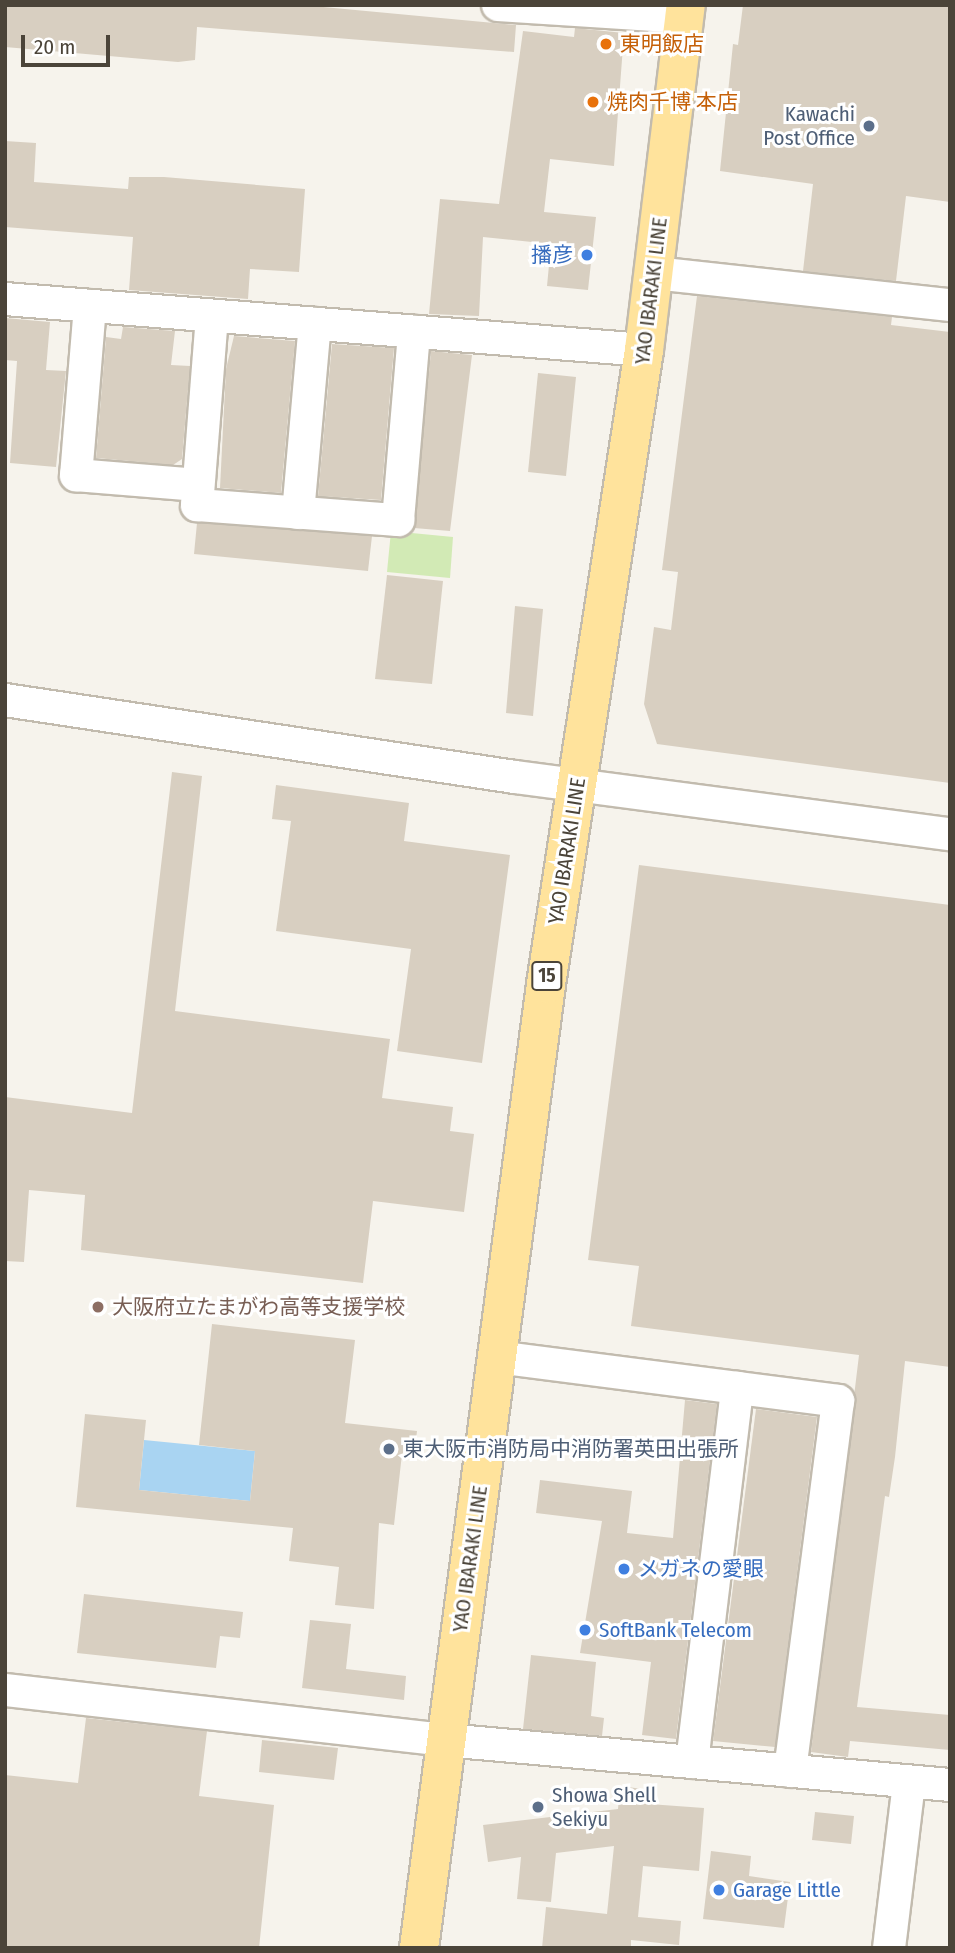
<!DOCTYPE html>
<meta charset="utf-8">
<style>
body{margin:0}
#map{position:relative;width:955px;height:1953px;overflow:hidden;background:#f6f3ec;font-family:"Fira Sans Condensed","Noto Sans JP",sans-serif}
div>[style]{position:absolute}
.green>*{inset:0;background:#d2eab5}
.water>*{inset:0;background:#a9d4f2}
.building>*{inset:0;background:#d8cfc1}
.roads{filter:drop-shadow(2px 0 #c2bbae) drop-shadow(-2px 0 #c2bbae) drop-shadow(0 2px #c2bbae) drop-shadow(0 -2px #c2bbae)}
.minor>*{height:32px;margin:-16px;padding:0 16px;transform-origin:16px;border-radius:16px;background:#fff}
.major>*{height:38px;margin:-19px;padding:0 19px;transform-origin:19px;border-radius:19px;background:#ffe39c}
.dots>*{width:19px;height:19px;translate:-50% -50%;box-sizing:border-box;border:4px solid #fff;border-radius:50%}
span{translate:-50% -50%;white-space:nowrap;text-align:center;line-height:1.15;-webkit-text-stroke:6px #fff;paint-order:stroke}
.shield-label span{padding:2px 5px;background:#fff;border:2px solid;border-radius:5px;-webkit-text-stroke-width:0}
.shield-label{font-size:19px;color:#4b4439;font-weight:700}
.food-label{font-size:21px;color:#c56008}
.left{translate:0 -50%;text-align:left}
.service-label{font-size:21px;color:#4e5e75}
.right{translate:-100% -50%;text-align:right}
.shop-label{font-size:21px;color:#366cbe}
.street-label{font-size:21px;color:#4b4439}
.education-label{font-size:21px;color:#785e54}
.frame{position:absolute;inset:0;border:7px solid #4b4439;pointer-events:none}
.scale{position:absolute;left:21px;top:35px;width:89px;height:32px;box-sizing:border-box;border:4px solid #4b4439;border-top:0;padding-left:9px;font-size:21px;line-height:24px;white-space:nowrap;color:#4b4439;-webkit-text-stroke:5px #fff;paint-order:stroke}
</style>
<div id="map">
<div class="green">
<div style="clip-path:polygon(391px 531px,453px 537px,450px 578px,387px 572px)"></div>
</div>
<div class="water">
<div style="clip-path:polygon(144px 1440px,255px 1451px,250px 1501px,139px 1490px)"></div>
</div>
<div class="building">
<div style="clip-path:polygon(5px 5px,302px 5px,516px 25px,514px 52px,197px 27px,195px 60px,178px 62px,5px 47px)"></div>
<div style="clip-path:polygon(743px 5px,950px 5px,950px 202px,906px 196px,896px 281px,803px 271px,813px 184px,720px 171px,733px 44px,738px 45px)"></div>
<div style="clip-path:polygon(575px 28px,624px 33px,614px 166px,550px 159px,544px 212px,596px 217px,588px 290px,547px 286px,551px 244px,483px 237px,479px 316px,429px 314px,440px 199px,499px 204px,523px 31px,574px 37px)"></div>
<div style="clip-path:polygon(5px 141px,36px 143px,34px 182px,128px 189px,129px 177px,164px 177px,305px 189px,299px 272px,250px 269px,248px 299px,129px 290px,133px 237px,5px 227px)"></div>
<div style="clip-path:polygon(697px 296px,892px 317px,891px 325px,950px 332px,950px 783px,657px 744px,644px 704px,654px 627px,671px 630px,678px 572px,662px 570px)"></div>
<div style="clip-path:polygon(5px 318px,50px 322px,46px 370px,66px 371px,56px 467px,10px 463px,17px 361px,5px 360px)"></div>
<div style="clip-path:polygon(123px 327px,175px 331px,171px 365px,190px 366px,182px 459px,173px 465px,96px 458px,106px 337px,121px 339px)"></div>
<div style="clip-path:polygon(234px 336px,295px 341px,281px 493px,220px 488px,226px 369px)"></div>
<div style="clip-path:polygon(332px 344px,394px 348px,381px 500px,318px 496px)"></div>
<div style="clip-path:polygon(431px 351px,472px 355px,450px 531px,414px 528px)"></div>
<div style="clip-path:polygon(538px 373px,576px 377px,566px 476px,528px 472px)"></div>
<div style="clip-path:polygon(197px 523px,372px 536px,368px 571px,194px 554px)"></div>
<div style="clip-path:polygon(387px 575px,443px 581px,432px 684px,375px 679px)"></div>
<div style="clip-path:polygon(515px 606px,543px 609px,533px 716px,506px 713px)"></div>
<div style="clip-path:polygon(172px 772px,202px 776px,175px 1011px,390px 1039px,382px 1098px,453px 1107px,450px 1131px,474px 1134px,464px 1212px,373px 1201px,363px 1283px,81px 1250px,85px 1195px,29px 1190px,24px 1262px,5px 1261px,5px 1097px,132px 1113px)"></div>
<div style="clip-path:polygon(276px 785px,409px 803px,404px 841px,510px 855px,482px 1063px,397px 1051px,411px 949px,276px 931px,291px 821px,272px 819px)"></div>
<div style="clip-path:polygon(639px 865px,950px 905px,950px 1367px,905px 1361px,895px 1457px,889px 1497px,885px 1496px,857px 1707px,950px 1715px,950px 1750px,850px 1741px,848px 1757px,811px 1752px,859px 1355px,631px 1326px,639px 1266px,588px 1260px)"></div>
<div style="clip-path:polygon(212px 1324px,355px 1340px,345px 1423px,417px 1431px,414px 1456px,402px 1454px,394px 1525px,379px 1523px,374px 1609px,335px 1605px,339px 1567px,289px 1561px,293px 1528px,76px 1507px,85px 1414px,146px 1420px,139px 1490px,250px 1501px,255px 1451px,199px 1445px)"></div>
<div style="clip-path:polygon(685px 1400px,717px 1404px,676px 1739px,642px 1735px,651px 1662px,580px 1653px,602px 1521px,536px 1513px,540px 1480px,632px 1491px,627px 1533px,673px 1538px)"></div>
<div style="clip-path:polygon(756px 1409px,817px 1417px,775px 1747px,713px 1741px)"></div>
<div style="clip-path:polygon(84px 1594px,243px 1612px,240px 1638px,220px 1636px,216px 1668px,77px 1653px)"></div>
<div style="clip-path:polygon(310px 1620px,351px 1624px,346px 1669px,406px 1676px,404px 1700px,302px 1688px)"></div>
<div style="clip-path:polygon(531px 1655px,596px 1662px,591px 1716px,604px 1718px,602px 1736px,523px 1729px)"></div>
<div style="clip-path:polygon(86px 1718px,207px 1731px,199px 1796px,274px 1805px,259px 1948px,5px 1948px,5px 1775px,78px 1783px)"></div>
<div style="clip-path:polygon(262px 1740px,338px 1748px,334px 1780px,259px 1772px)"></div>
<div style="clip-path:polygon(620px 1786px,650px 1790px,649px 1804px,704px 1808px,699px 1871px,643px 1866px,638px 1917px,681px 1921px,679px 1945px,631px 1940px,631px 1948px,542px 1948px,546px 1907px,607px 1914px,614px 1846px,556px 1853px,551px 1902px,517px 1899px,521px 1857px,488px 1862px,483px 1825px,618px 1809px)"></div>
<div style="clip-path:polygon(815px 1812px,854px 1816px,851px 1844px,812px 1840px)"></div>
<div style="clip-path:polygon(711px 1851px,751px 1856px,749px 1876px,790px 1882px,784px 1928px,703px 1919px)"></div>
</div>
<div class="roads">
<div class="minor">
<div style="left:498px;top:5px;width:187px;rotate:3.7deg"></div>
<div style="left:654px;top:273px;width:298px;rotate:6.2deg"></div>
<div style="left:5px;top:299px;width:641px;rotate:4.56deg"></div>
<div style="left:90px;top:306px;width:170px;rotate:94.7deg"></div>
<div style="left:76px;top:475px;width:122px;rotate:4.7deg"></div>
<div style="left:212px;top:316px;width:190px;rotate:94.5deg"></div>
<div style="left:197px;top:505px;width:202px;rotate:4.3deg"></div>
<div style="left:398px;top:520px;width:189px;rotate:-85.1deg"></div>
<div style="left:298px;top:513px;width:190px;rotate:-84.9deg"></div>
<div style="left:5px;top:700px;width:516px;rotate:8.59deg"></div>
<div style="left:515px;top:777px;width:439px;rotate:7.5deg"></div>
<div style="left:496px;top:1357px;width:345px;rotate:7.3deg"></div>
<div style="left:838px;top:1401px;width:373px;rotate:97.4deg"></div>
<div style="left:5px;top:1690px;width:443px;rotate:6.5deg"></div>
<div style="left:445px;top:1740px;width:507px;rotate:5.09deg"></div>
<div style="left:692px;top:1762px;width:377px;rotate:-83.1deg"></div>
<div style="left:889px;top:1948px;width:167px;rotate:-83.1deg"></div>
</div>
<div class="major">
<div style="left:419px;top:1948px;width:972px;rotate:-82.49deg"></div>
<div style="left:546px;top:984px;width:642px;rotate:-81.21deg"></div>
<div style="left:644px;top:350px;width:348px;rotate:-83.1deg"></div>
</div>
</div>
<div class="dots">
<div style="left:606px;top:44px;background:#e8710a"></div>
<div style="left:593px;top:102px;background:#e8710a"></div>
<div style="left:869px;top:126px;background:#5c6f8a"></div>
<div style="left:587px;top:255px;background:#3f7fe0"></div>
<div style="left:98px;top:1307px;background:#8d6e63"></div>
<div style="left:389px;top:1449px;background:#5c6f8a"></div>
<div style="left:624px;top:1569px;background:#3f7fe0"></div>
<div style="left:585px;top:1630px;background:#3f7fe0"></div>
<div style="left:538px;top:1807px;background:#5c6f8a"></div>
<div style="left:719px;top:1890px;background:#3f7fe0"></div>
</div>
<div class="shield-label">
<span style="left:547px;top:976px">15</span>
</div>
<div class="food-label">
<span class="left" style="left:620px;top:44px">東明飯店</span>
<span class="left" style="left:607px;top:102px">焼肉千博 本店</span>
</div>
<div class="service-label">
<span class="right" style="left:855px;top:126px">Kawachi<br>Post Office</span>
<span class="left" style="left:403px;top:1449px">東大阪市消防局中消防署英田出張所</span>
<span class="left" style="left:552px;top:1807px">Showa Shell<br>Sekiyu</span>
</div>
<div class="shop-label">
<span class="right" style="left:573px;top:255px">播彦</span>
<span class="left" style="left:638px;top:1569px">メガネの愛眼</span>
<span class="left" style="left:599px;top:1630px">SoftBank Telecom</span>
<span class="left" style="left:733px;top:1890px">Garage Little</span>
</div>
<div class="street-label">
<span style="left:651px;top:291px;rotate:-83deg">YAO IBARAKI LINE</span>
<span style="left:567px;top:851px;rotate:-81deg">YAO IBARAKI LINE</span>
<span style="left:470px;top:1559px;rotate:-82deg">YAO IBARAKI LINE</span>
</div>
<div class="education-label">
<span class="left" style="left:112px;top:1307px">大阪府立たまがわ高等支援学校</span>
</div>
<div class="frame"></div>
<div class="scale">20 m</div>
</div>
